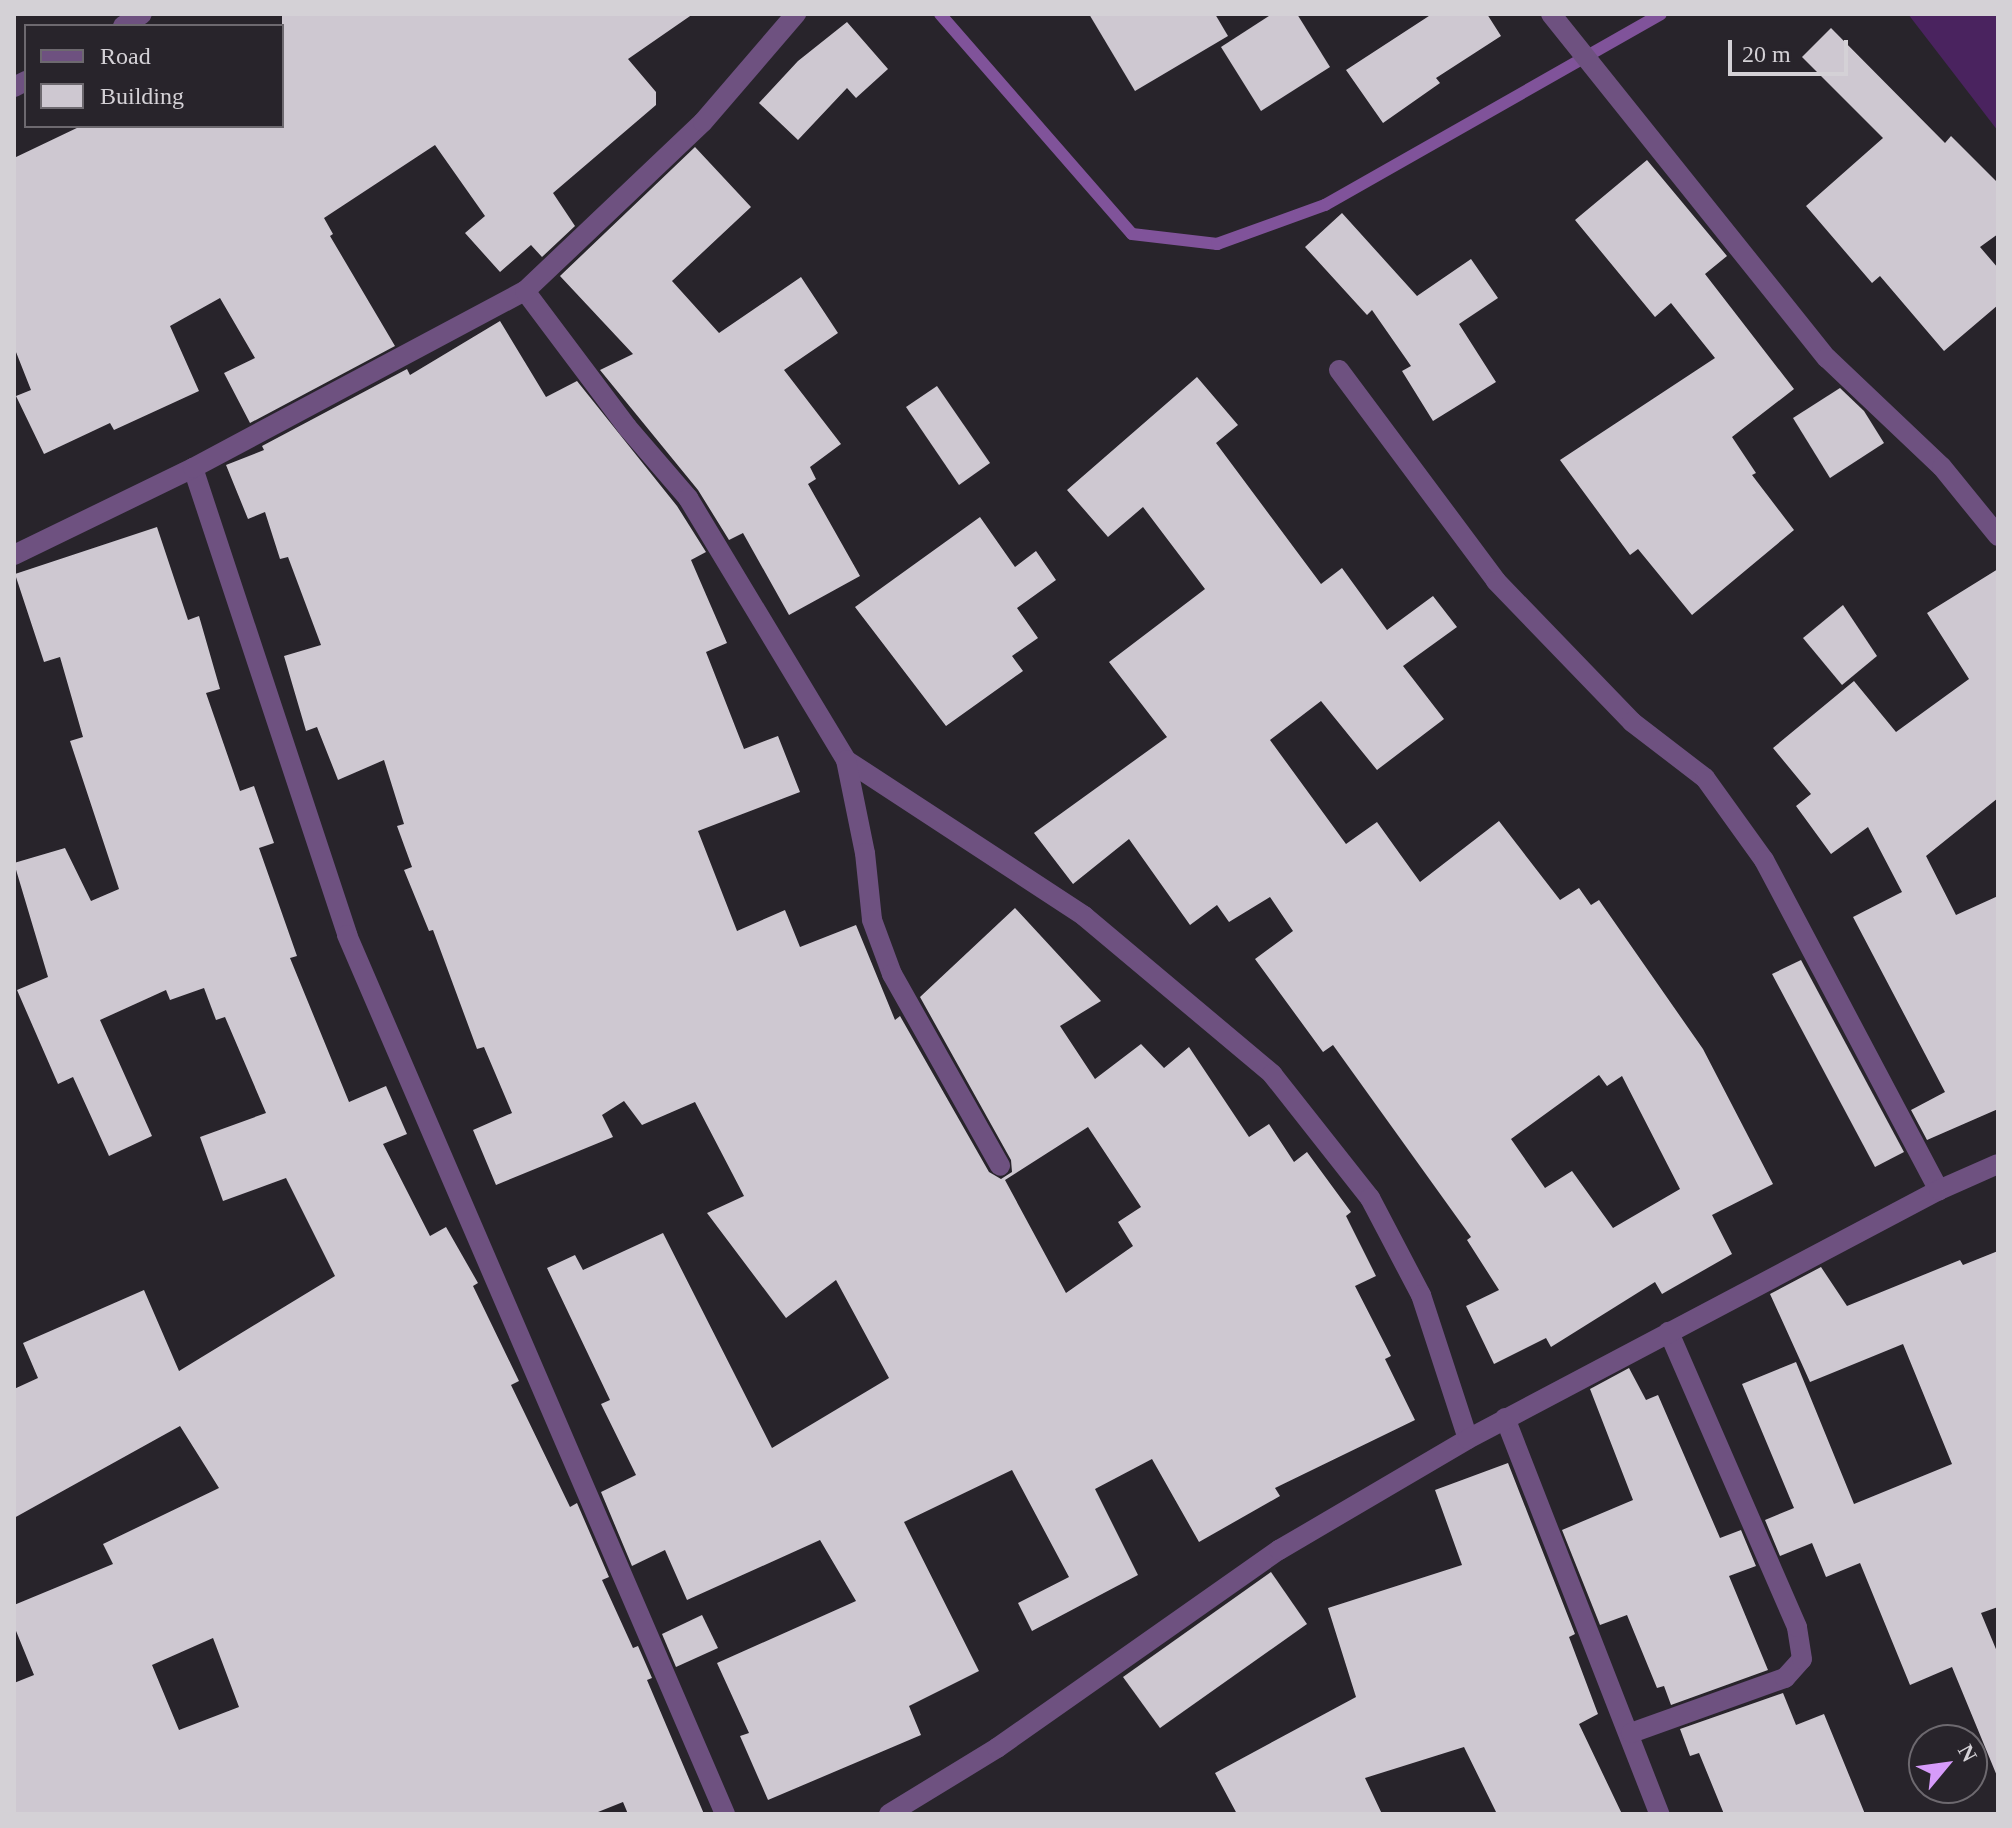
<!DOCTYPE html>
<style>
body{margin:0}
#map{position:relative;width:2012px;height:1828px;overflow:hidden;background:#28242b;font-family:"Times New Roman",serif}
div>[style]{position:absolute}
.green>*{inset:0;background:#4a235f}
.stream>*{height:12px;margin:-6px;padding:0 6px;transform-origin:6px;border-radius:6px;background:#80539a}
.building>*{inset:0;background:#cec8d1}
.minor>*{height:20px;margin:-10px;padding:0 10px;transform-origin:10px;border-radius:10px;background:#6e5180}
span{translate:-50% -50%;white-space:nowrap;text-align:center;line-height:1.15;-webkit-text-stroke:8px #28242b;paint-order:stroke}
.frame{position:absolute;inset:0;border:16px solid #d4d1d6;pointer-events:none}
.legend{position:absolute;left:24px;top:24px;width:260px;height:104px;box-sizing:border-box;background:#28242b;border:2px solid #6d696f;margin:0;padding:10px 14px;list-style:none;font-size:24px;color:#d4d1d6}
.legend li{display:flex;align-items:center;gap:16px;height:40px}
.legend b{width:40px;border:2px solid #6d696f}
.north{position:absolute;left:1908px;top:1724px;width:80px;height:80px;box-sizing:border-box;background:#28242b;border:2px solid #6d696f;border-radius:50%;rotate:61deg;font-size:22px;font-weight:700;line-height:32px;text-align:center;color:#d4d1d6}
.north::after{content:'';display:block;margin:auto;width:28px;height:36px;background:#d69bfa;clip-path:polygon(50% 0,100% 100%,50% 72%,0 100%)}
.scale{position:absolute;left:1728px;top:40px;width:120px;height:36px;box-sizing:border-box;border:4px solid #d4d1d6;border-top:0;padding-left:10px;font-size:24px;line-height:28px;white-space:nowrap;color:#d4d1d6;-webkit-text-stroke:6px #28242b;paint-order:stroke}
</style>
<div id="map">
<div class="green">
<div style="clip-path:polygon(1908px 14px,1998px 14px,1998px 131px)"></div>
</div>
<div class="stream">
<div style="left:940px;top:14px;width:292px;rotate:48.9deg"></div>
<div style="left:1132px;top:234px;width:86px;rotate:6.7deg"></div>
<div style="left:1217px;top:244px;width:115px;rotate:-19.9deg"></div>
<div style="left:1325px;top:205px;width:386px;rotate:-29.6deg"></div>
</div>
<div class="building">
<div style="clip-path:polygon(282px 14px,693px 14px,628px 59px,656px 92px,656px 105px,553px 193px,575px 226px,542px 257px,531px 245px,500px 272px,465px 233px,485px 216px,435px 145px,324px 218px,333px 234px,330px 236px,395px 346px,250px 423px,224px 373px,255px 358px,220px 298px,170px 326px,199px 391px,114px 430px,110px 423px,44px 454px,16px 396px,31px 390px,14px 347px,14px 158px,81px 126px,282px 126px)"></div>
<div style="clip-path:polygon(1089px 14px,1215px 14px,1228px 36px,1135px 91px)"></div>
<div style="clip-path:polygon(1272px 14px,1297px 14px,1330px 67px,1261px 111px,1221px 47px)"></div>
<div style="clip-path:polygon(1432px 14px,1487px 14px,1501px 36px,1436px 78px,1440px 83px,1383px 123px,1346px 70px)"></div>
<div style="clip-path:polygon(847px 22px,888px 69px,856px 98px,847px 88px,798px 140px,759px 103px,798px 61px)"></div>
<div style="clip-path:polygon(1831px 28px,1945px 143px,1951px 136px,1998px 183px,1998px 234px,1980px 247px,1998px 268px,1998px 305px,1944px 351px,1880px 276px,1872px 283px,1806px 206px,1883px 138px,1802px 57px)"></div>
<div style="clip-path:polygon(695px 147px,751px 207px,672px 281px,719px 333px,801px 277px,838px 333px,784px 370px,841px 444px,810px 467px,816px 479px,808px 484px,860px 576px,789px 615px,743px 533px,729px 540px,698px 490px,600px 370px,633px 354px,560px 276px)"></div>
<div style="clip-path:polygon(1647px 160px,1727px 256px,1705px 274px,1794px 389px,1732px 437px,1756px 473px,1752px 475px,1794px 530px,1692px 615px,1638px 549px,1630px 555px,1560px 460px,1715px 358px,1671px 303px,1655px 317px,1575px 220px)"></div>
<div style="clip-path:polygon(1342px 213px,1417px 296px,1471px 259px,1498px 298px,1459px 324px,1496px 382px,1433px 421px,1402px 371px,1411px 366px,1372px 310px,1367px 315px,1305px 247px)"></div>
<div style="clip-path:polygon(evenodd,500px 321px,546px 397px,577px 381px,677px 506px,706px 552px,691px 560px,727px 643px,706px 652px,744px 749px,778px 736px,800px 792px,698px 831px,737px 931px,785px 910px,800px 947px,856px 925px,895px 1020px,900px 1016px,989px 1172px,1001px 1179px,1012px 1172px,1011px 1160px,920px 997px,1015px 908px,1101px 1001px,1060px 1026px,1095px 1079px,1141px 1044px,1164px 1068px,1189px 1047px,1249px 1137px,1269px 1124px,1294px 1162px,1307px 1152px,1351px 1212px,1346px 1216px,1376px 1276px,1355px 1286px,1391px 1356px,1385px 1359px,1415px 1420px,1275px 1488px,1280px 1496px,1199px 1542px,1152px 1459px,1095px 1489px,1138px 1575px,1032px 1631px,1018px 1603px,1069px 1577px,1012px 1470px,904px 1522px,979px 1671px,909px 1706px,921px 1735px,768px 1800px,740px 1736px,749px 1733px,717px 1663px,856px 1601px,820px 1540px,687px 1600px,665px 1550px,632px 1566px,601px 1492px,636px 1475px,601px 1404px,610px 1400px,547px 1268px,575px 1255px,583px 1270px,663px 1233px,772px 1448px,889px 1378px,836px 1280px,786px 1318px,707px 1213px,744px 1196px,695px 1102px,642px 1125px,624px 1101px,602px 1115px,613px 1137px,496px 1185px,473px 1130px,512px 1113px,484px 1047px,477px 1049px,433px 930px,429px 931px,404px 870px,412px 867px,397px 826px,404px 824px,384px 760px,338px 780px,317px 727px,306px 731px,284px 656px,321px 645px,288px 557px,280px 559px,265px 512px,248px 519px,226px 465px,264px 450px,262px 446px,407px 369px,410px 375px,500px 321px,1088px 1127px,1141px 1207px,1118px 1222px,1133px 1246px,1066px 1293px,1005px 1180px,1088px 1127px)"></div>
<div style="clip-path:polygon(evenodd,1197px 377px,1238px 425px,1216px 443px,1321px 584px,1342px 568px,1387px 630px,1433px 596px,1457px 627px,1403px 666px,1444px 719px,1377px 770px,1321px 701px,1270px 740px,1346px 844px,1377px 822px,1420px 882px,1499px 821px,1560px 900px,1579px 888px,1591px 905px,1599px 900px,1703px 1049px,1773px 1184px,1712px 1215px,1732px 1254px,1662px 1294px,1655px 1282px,1551px 1347px,1546px 1338px,1494px 1364px,1466px 1306px,1499px 1290px,1467px 1240px,1471px 1237px,1333px 1045px,1323px 1052px,1255px 959px,1293px 931px,1270px 897px,1229px 922px,1217px 905px,1190px 925px,1129px 839px,1073px 884px,1034px 833px,1167px 737px,1109px 662px,1205px 589px,1143px 507px,1108px 537px,1067px 490px,1197px 377px,1599px 1075px,1607px 1086px,1622px 1076px,1680px 1189px,1613px 1228px,1572px 1171px,1545px 1188px,1511px 1139px,1599px 1075px)"></div>
<div style="clip-path:polygon(937px 386px,990px 463px,959px 485px,906px 407px)"></div>
<div style="clip-path:polygon(1840px 388px,1864px 411px,1884px 443px,1830px 478px,1793px 418px)"></div>
<div style="clip-path:polygon(980px 517px,1015px 567px,1036px 551px,1056px 580px,1017px 608px,1038px 638px,1012px 656px,1023px 671px,946px 726px,855px 607px)"></div>
<div style="clip-path:polygon(evenodd,157px 527px,188px 620px,199px 616px,220px 689px,206px 693px,240px 791px,254px 786px,274px 843px,259px 848px,297px 956px,290px 958px,349px 1102px,386px 1086px,407px 1134px,383px 1144px,430px 1236px,446px 1227px,478px 1283px,473px 1286px,519px 1381px,511px 1385px,570px 1507px,577px 1503px,609px 1577px,602px 1580px,633px 1648px,638px 1646px,652px 1678px,647px 1680px,704px 1814px,628px 1814px,623px 1802px,593px 1814px,14px 1814px,14px 1683px,34px 1675px,14px 1626px,14px 1605px,113px 1564px,103px 1544px,219px 1488px,180px 1426px,14px 1518px,14px 1389px,38px 1378px,23px 1343px,144px 1290px,179px 1371px,335px 1276px,286px 1178px,223px 1201px,200px 1137px,266px 1113px,225px 1017px,216px 1020px,204px 988px,170px 1000px,166px 990px,100px 1020px,152px 1136px,109px 1156px,73px 1077px,58px 1084px,17px 990px,48px 977px,14px 863px,65px 848px,91px 901px,119px 889px,70px 741px,83px 737px,60px 657px,44px 662px,15px 574px,157px 527px,213px 1638px,239px 1707px,179px 1730px,152px 1665px,213px 1638px)"></div>
<div style="clip-path:polygon(1998px 569px,1998px 798px,1926px 856px,1956px 915px,1998px 896px,1998px 1109px,1927px 1140px,1911px 1110px,1945px 1092px,1853px 917px,1902px 892px,1868px 827px,1831px 854px,1796px 806px,1811px 794px,1773px 748px,1854px 681px,1896px 732px,1969px 679px,1927px 613px)"></div>
<div style="clip-path:polygon(1843px 605px,1877px 656px,1842px 685px,1803px 638px)"></div>
<div style="clip-path:polygon(1801px 960px,1904px 1152px,1875px 1167px,1772px 974px)"></div>
<div style="clip-path:polygon(1998px 1251px,1998px 1607px,1981px 1613px,1998px 1654px,1997px 1776px,1952px 1667px,1910px 1685px,1860px 1563px,1826px 1577px,1812px 1543px,1780px 1556px,1765px 1520px,1794px 1508px,1742px 1384px,1796px 1362px,1854px 1504px,1952px 1464px,1903px 1344px,1810px 1382px,1770px 1294px,1821px 1267px,1847px 1306px,1960px 1260px,1963px 1265px)"></div>
<div style="clip-path:polygon(1629px 1368px,1646px 1400px,1658px 1395px,1720px 1538px,1741px 1530px,1756px 1566px,1729px 1576px,1768px 1670px,1671px 1705px,1664px 1686px,1657px 1688px,1627px 1615px,1600px 1625px,1562px 1530px,1633px 1500px,1590px 1389px)"></div>
<div style="clip-path:polygon(1508px 1463px,1575px 1634px,1569px 1637px,1598px 1714px,1579px 1724px,1622px 1814px,1497px 1814px,1464px 1747px,1365px 1778px,1382px 1814px,1237px 1814px,1215px 1773px,1356px 1697px,1328px 1608px,1462px 1565px,1435px 1490px)"></div>
<div style="clip-path:polygon(1271px 1572px,1307px 1624px,1160px 1728px,1123px 1677px)"></div>
<div style="clip-path:polygon(702px 1615px,718px 1648px,676px 1667px,662px 1634px)"></div>
<div style="clip-path:polygon(1783px 1693px,1796px 1725px,1824px 1714px,1865px 1814px,1724px 1814px,1699px 1753px,1690px 1756px,1680px 1729px)"></div>
</div>
<div class="minor">
<div style="left:1551px;top:14px;width:441px;rotate:51.3deg"></div>
<div style="left:1827px;top:358px;width:158px;rotate:43.5deg"></div>
<div style="left:1942px;top:467px;width:89px;rotate:50.9deg"></div>
<div style="left:123px;top:26px;width:22px;rotate:-32deg"></div>
<div style="left:14px;top:87px;width:13px;rotate:-27deg"></div>
<div style="left:525px;top:291px;width:170px;rotate:53.1deg"></div>
<div style="left:627px;top:427px;width:94px;rotate:49.3deg"></div>
<div style="left:688px;top:498px;width:306px;rotate:58.9deg"></div>
<div style="left:846px;top:760px;width:285px;rotate:33.2deg"></div>
<div style="left:1084px;top:916px;width:246px;rotate:40deg"></div>
<div style="left:1272px;top:1074px;width:158px;rotate:51.7deg"></div>
<div style="left:1370px;top:1198px;width:110px;rotate:62.3deg"></div>
<div style="left:1421px;top:1295px;width:151px;rotate:71.9deg"></div>
<div style="left:1339px;top:370px;width:263px;rotate:53.3deg"></div>
<div style="left:1496px;top:581px;width:196px;rotate:46deg"></div>
<div style="left:1632px;top:722px;width:92px;rotate:37.5deg"></div>
<div style="left:1705px;top:778px;width:101px;rotate:54.3deg"></div>
<div style="left:1764px;top:860px;width:374px;rotate:62.1deg"></div>
<div style="left:193px;top:468px;width:492px;rotate:71.7deg"></div>
<div style="left:347px;top:935px;width:957px;rotate:66.73deg"></div>
<div style="left:14px;top:555px;width:199px;rotate:-25.9deg"></div>
<div style="left:193px;top:468px;width:376px;rotate:-28.1deg"></div>
<div style="left:525px;top:291px;width:245px;rotate:-43.5deg"></div>
<div style="left:703px;top:122px;width:143px;rotate:-49.3deg"></div>
<div style="left:846px;top:760px;width:95px;rotate:78.5deg"></div>
<div style="left:865px;top:853px;width:67px;rotate:84deg"></div>
<div style="left:872px;top:920px;width:58px;rotate:69.7deg"></div>
<div style="left:892px;top:974px;width:220px;rotate:60.6deg"></div>
<div style="left:1505px;top:1418px;width:425px;rotate:68.7deg"></div>
<div style="left:1631px;top:1733px;width:164px;rotate:-19.7deg"></div>
<div style="left:1785px;top:1678px;width:25px;rotate:-48deg"></div>
<div style="left:1802px;top:1659px;width:32px;rotate:-99deg"></div>
<div style="left:1797px;top:1627px;width:322px;rotate:-113.5deg"></div>
<div style="left:889px;top:1814px;width:127px;rotate:-31.4deg"></div>
<div style="left:997px;top:1748px;width:345px;rotate:-35.1deg"></div>
<div style="left:1279px;top:1550px;width:219px;rotate:-30.4deg"></div>
<div style="left:1468px;top:1439px;width:533px;rotate:-27.86deg"></div>
<div style="left:1939px;top:1190px;width:64px;rotate:-23.8deg"></div>
</div>
<div class="frame"></div>
<ul class="legend">
<li><b style="height:10px;background:#6e5180"></b>Road</li>
<li><b style="height:22px;background:#cec8d1"></b>Building</li>
</ul>
<div class="north">N</div>
<div class="scale">20 m</div>
</div>
